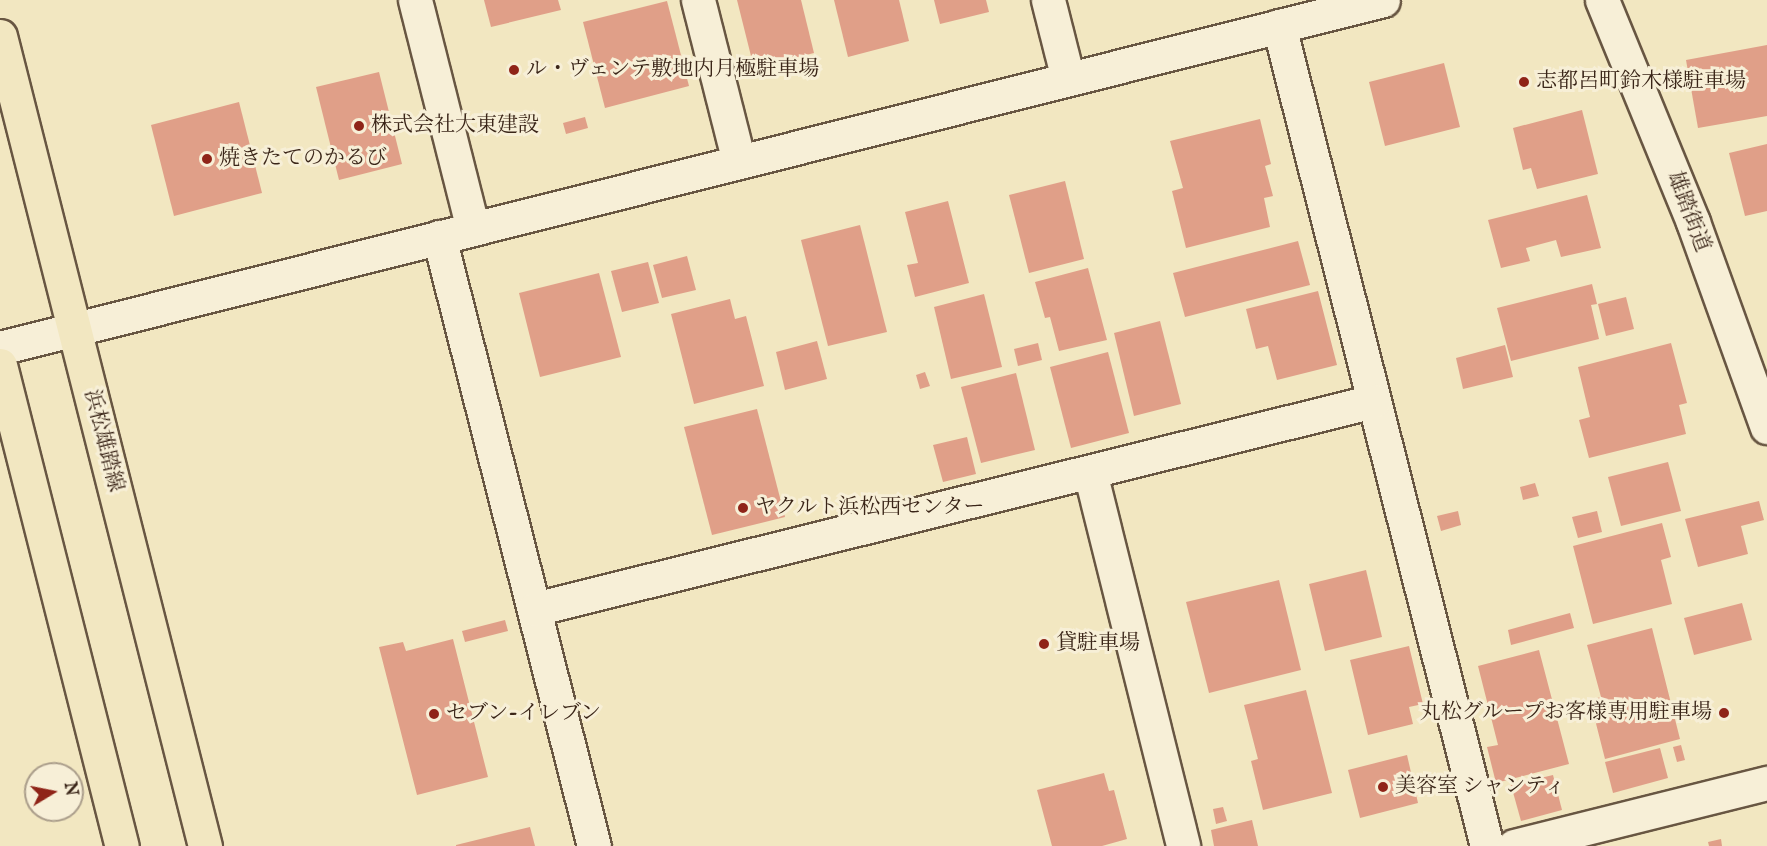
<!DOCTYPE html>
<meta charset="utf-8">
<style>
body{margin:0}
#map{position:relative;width:1767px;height:846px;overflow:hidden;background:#f2e7c1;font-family:"IM FELL English","Noto Serif JP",serif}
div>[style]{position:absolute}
.building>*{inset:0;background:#e09f88}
.roads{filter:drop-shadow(2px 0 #685642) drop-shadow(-2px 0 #685642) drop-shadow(0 2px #685642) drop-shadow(0 -2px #685642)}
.street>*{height:33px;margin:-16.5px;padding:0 16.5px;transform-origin:16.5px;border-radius:16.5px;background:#f7efd7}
.secondary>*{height:33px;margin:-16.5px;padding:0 16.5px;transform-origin:16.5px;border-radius:16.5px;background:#f7efd7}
.primary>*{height:33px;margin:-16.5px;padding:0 16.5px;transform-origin:16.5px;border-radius:16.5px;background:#f2e7c1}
.dots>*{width:16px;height:16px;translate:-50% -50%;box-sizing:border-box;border:3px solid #f7efd7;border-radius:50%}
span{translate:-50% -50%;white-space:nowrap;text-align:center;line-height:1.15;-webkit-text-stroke:6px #f7efd7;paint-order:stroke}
.poi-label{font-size:21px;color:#3a2518}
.left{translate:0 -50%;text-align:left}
.right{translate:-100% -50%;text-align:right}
.street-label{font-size:21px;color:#3a2518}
.north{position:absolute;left:24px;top:762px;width:60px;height:60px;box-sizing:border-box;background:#f7efd7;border:2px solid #ab9e8b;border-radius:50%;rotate:80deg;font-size:16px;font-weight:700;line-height:24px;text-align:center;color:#3a2518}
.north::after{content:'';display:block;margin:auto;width:21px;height:27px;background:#8f2418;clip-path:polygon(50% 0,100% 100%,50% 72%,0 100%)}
</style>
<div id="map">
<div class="building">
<div style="clip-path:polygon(484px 0,558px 0,561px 10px,491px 27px)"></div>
<div style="clip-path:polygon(737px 0,801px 0,814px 53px,754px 68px)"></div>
<div style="clip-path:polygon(834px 0,899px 0,909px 41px,848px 57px)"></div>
<div style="clip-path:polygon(934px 0,986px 0,989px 12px,940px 24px)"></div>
<div style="clip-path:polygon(667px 1px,689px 86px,605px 108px,583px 22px)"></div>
<div style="clip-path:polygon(1767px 45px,1767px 116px,1698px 128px,1686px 60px)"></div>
<div style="clip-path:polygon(1444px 63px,1460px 127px,1385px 146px,1369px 82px)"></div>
<div style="clip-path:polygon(379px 72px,402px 164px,339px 180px,316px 87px)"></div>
<div style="clip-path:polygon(239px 102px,262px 193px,174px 216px,151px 125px)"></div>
<div style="clip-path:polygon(1582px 110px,1598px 174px,1537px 189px,1531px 168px,1523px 170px,1513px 128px)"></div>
<div style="clip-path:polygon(585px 117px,588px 128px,566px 134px,563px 123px)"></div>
<div style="clip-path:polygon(1260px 119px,1271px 164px,1265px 166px,1273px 196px,1264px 198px,1270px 227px,1186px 248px,1172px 191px,1183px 188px,1170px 141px)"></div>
<div style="clip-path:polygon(1767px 144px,1767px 211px,1745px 216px,1729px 153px)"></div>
<div style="clip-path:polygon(1065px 181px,1084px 259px,1029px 273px,1009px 195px)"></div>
<div style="clip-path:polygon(1587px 195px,1601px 248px,1561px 257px,1556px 240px,1526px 248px,1530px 261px,1501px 268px,1488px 220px)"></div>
<div style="clip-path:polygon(948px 201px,969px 283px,915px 297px,907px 265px,918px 263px,905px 212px)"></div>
<div style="clip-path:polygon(860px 225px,887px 332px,828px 346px,801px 240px)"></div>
<div style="clip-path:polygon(1298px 241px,1310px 285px,1185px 317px,1173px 273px)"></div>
<div style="clip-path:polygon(687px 256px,696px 290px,662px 298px,653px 265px)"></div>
<div style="clip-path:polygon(648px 262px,659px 303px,622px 312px,611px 271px)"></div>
<div style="clip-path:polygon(1088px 268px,1107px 340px,1059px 351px,1050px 317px,1045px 318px,1035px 282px)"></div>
<div style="clip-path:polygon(599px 273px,621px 357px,540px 377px,519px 293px)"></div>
<div style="clip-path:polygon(1592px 284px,1597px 304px,1591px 305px,1599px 339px,1511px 361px,1497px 308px)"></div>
<div style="clip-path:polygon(1318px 291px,1337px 365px,1277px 380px,1268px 346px,1256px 349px,1246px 309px)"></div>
<div style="clip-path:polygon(984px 294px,1002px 367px,951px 379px,934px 307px)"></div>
<div style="clip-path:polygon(1626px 297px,1634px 329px,1606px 336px,1598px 304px)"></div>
<div style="clip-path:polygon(730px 299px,735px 319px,746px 316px,764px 386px,694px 404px,671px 314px)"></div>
<div style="clip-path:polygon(1160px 321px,1181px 404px,1134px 416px,1114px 333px)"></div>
<div style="clip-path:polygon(817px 341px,827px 379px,785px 390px,776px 352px)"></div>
<div style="clip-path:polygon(1038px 343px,1042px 360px,1018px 366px,1014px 349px)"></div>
<div style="clip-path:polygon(1671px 343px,1687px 403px,1679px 405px,1686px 434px,1589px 458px,1579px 420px,1590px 417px,1578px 367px)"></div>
<div style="clip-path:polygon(1505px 345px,1513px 377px,1463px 389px,1456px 358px)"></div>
<div style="clip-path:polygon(1108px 352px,1129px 433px,1071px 448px,1050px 367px)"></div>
<div style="clip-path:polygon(925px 372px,930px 386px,920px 389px,916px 375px)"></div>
<div style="clip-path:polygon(1016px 373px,1035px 450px,981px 463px,961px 387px)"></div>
<div style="clip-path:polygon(757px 409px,785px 517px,712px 535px,684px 427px)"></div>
<div style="clip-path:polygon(967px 437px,976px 474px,943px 482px,933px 445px)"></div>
<div style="clip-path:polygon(1668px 462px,1681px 511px,1621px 526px,1608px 477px)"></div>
<div style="clip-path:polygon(1535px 483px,1539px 496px,1523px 500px,1520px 487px)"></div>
<div style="clip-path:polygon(1759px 501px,1764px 520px,1741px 526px,1748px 554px,1698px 567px,1685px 519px)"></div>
<div style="clip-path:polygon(1458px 511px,1461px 525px,1441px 531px,1437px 516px)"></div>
<div style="clip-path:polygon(1597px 511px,1602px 532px,1578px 538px,1572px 517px)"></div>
<div style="clip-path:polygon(1662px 523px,1671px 557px,1661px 560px,1672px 604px,1593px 624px,1573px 546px)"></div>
<div style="clip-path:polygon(1366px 570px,1382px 637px,1325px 651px,1309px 584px)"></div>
<div style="clip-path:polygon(1279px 580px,1301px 670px,1209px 693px,1186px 602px)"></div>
<div style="clip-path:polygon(1742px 603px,1752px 640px,1694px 655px,1684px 618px)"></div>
<div style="clip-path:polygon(1570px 613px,1574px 628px,1511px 645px,1508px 630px)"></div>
<div style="clip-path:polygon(505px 620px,508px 631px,465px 642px,462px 631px)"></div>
<div style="clip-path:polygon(1652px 628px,1680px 739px,1605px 759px,1590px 700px,1601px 697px,1587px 645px)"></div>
<div style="clip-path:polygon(453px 639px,488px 777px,417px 795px,379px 647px,403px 642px,406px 651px)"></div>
<div style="clip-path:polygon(1409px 646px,1423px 704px,1409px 707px,1413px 724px,1368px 735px,1350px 660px)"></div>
<div style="clip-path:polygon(1539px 650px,1569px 764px,1496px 783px,1487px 747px,1498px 745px,1478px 666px)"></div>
<div style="clip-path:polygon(1306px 690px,1332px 793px,1263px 810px,1251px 761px,1258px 759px,1244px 705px)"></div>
<div style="clip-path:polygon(1681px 745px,1685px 760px,1677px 762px,1673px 747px)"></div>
<div style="clip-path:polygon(1660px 748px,1668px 778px,1613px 793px,1605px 762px)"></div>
<div style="clip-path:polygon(1407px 755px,1418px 803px,1360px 818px,1348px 770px)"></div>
<div style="clip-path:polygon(1104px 773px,1109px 791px,1114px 790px,1127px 839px,1102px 846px,1052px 846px,1037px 790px)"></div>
<div style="clip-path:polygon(1553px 775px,1562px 810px,1521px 821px,1511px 785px)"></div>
<div style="clip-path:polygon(1223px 807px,1227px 821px,1216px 824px,1213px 809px)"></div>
<div style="clip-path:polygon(1252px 820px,1258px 846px,1214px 846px,1211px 830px)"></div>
<div style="clip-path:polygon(530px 827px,535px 846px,456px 846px,456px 845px)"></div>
<div style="clip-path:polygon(1721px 839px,1722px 846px,1709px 846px,1708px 842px)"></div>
</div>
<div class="roads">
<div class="street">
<div style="left:415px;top:0;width:236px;rotate:75.8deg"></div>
<div style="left:698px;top:0;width:167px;rotate:75.8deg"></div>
<div style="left:1048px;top:0;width:81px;rotate:75.8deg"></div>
<div style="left:1279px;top:26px;width:846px;rotate:75.77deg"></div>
<div style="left:439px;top:237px;width:628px;rotate:75.72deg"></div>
<div style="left:1090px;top:472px;width:385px;rotate:76deg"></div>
<div style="left:534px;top:609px;width:865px;rotate:-13.91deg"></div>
<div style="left:1514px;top:846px;width:261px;rotate:-14deg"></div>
</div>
<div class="secondary">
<div style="left:1602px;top:0;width:240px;rotate:67.7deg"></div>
<div style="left:1693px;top:222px;width:218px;rotate:70.2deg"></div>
<div style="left:0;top:348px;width:1426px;rotate:-14.12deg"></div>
</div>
<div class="primary">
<div style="left:0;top:36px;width:836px;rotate:75.8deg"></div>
<div style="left:0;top:365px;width:496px;rotate:75.8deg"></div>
</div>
</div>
<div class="dots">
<div style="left:514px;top:70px;background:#8f2418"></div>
<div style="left:1524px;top:82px;background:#8f2418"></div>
<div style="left:359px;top:126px;background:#8f2418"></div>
<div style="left:207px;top:159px;background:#8f2418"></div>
<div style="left:743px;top:508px;background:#8f2418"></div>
<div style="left:1044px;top:644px;background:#8f2418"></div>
<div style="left:1724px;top:713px;background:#8f2418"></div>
<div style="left:434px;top:714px;background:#8f2418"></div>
<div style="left:1383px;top:787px;background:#8f2418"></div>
</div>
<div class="poi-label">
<span class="left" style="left:526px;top:70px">ル・ヴェンテ敷地内月極駐車場</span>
<span class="left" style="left:1536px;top:82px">志都呂町鈴木様駐車場</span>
<span class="left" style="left:371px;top:126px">株式会社大東建設</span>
<span class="left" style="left:219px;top:159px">焼きたてのかるび</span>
<span class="left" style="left:755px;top:508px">ヤクルト浜松西センター</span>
<span class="left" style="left:1056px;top:644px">貸駐車場</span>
<span class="right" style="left:1712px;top:713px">丸松グループお客様専用駐車場</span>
<span class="left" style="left:446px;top:714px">セブン-イレブン</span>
<span class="left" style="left:1395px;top:787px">美容室 シャンティ</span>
</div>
<div class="street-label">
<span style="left:1688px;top:212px;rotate:69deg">雄踏街道</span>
<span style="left:103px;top:441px;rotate:76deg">浜松雄踏線</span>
</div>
<div class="north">N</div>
</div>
